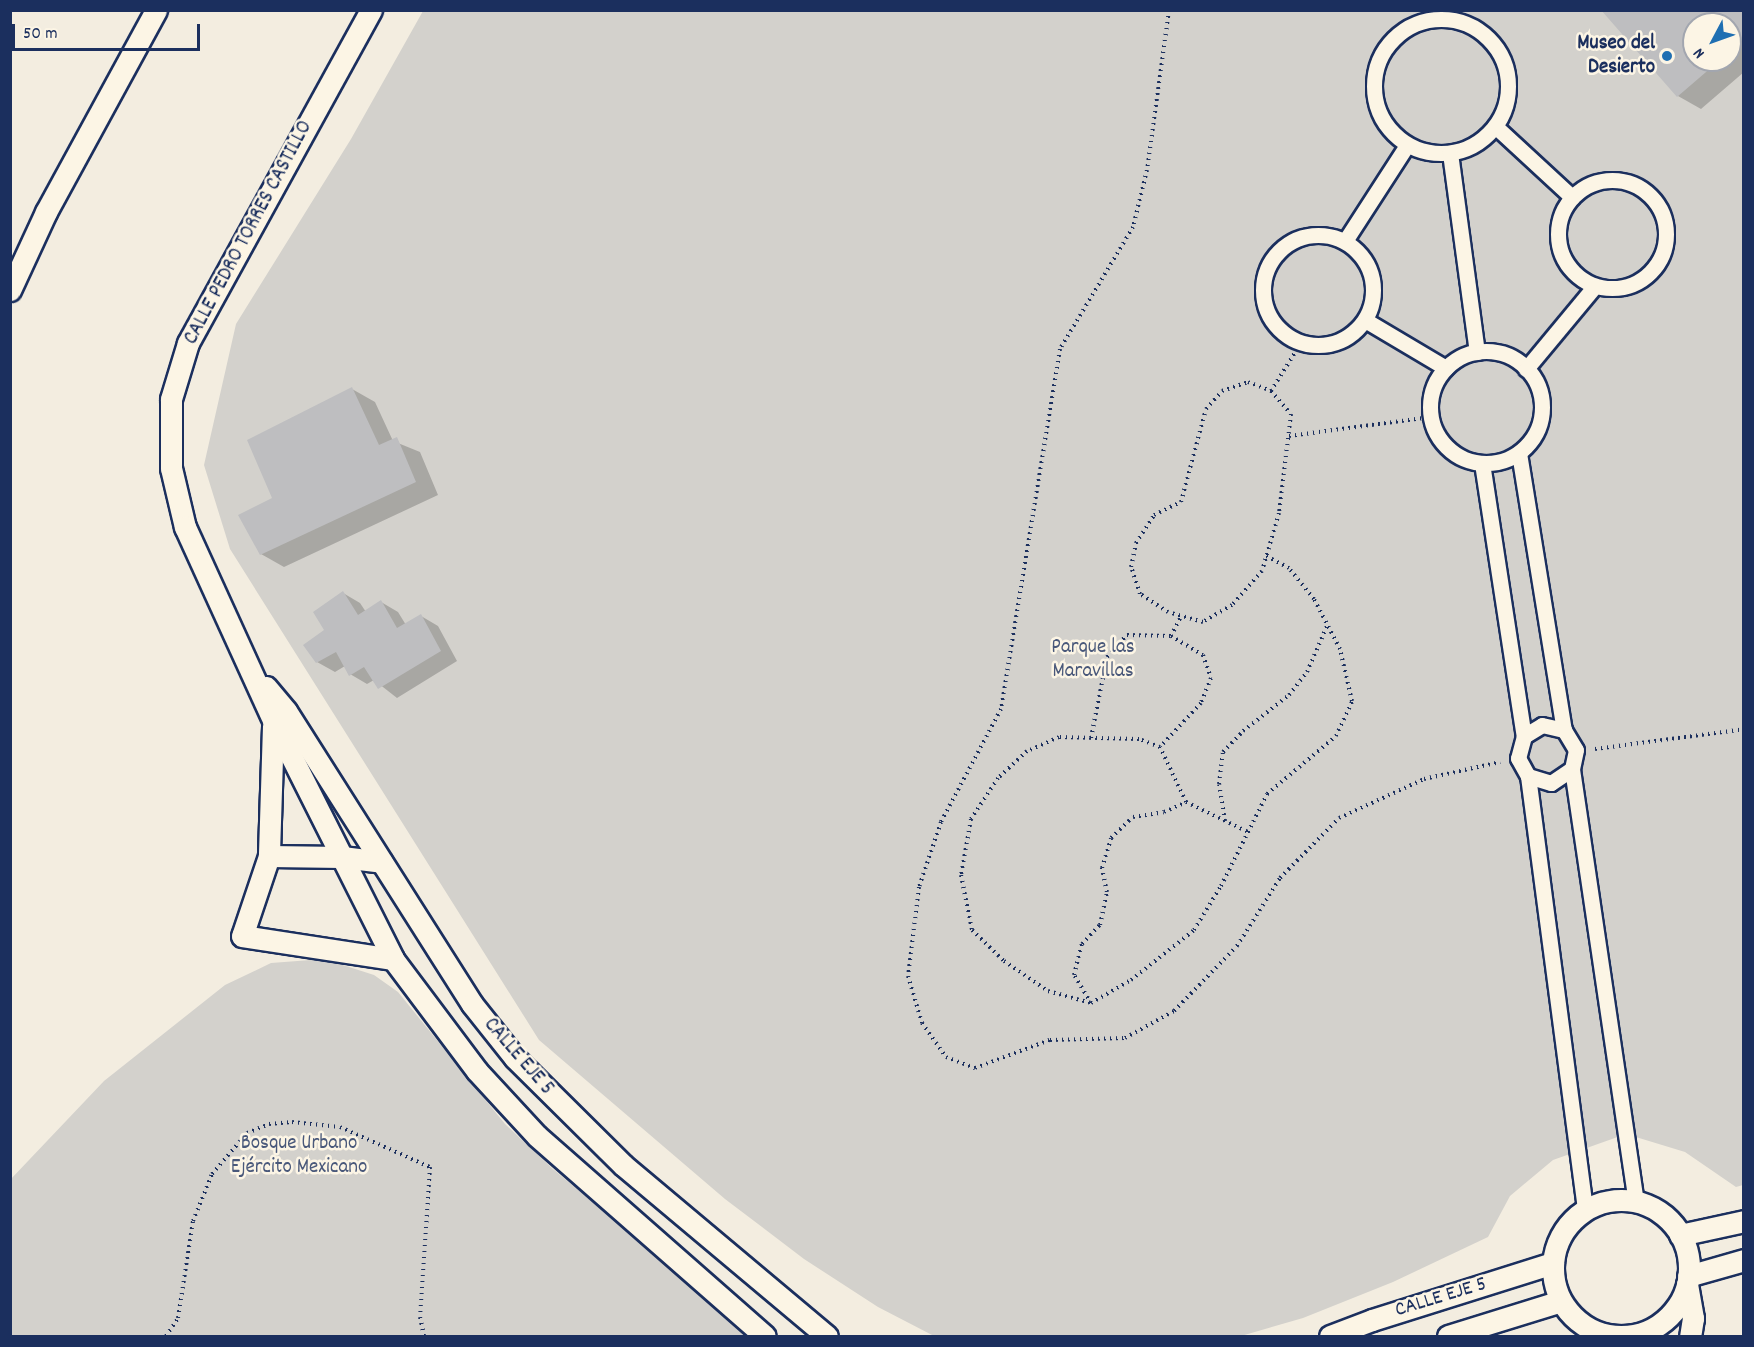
<!DOCTYPE html>
<meta charset="utf-8">
<style>
body{margin:0}
#map{position:relative;width:1754px;height:1347px;overflow:hidden;background:#f3ede0;font-family:Dekko,sans-serif}
div>[style]{position:absolute}
.green>*{inset:0;background:#d3d1cc}
.shadow>*{inset:0;background:#0003}
.building>*{inset:0;background:#bebec0}
.path>*{height:4px;margin-top:-2px;transform-origin:0;background:repeating-linear-gradient(90deg,#1b2f5e 0 1.5px,transparent 0 6px)}
.roads{filter:drop-shadow(2px 0 #1b2f5e) drop-shadow(-2px 0 #1b2f5e) drop-shadow(0 2px #1b2f5e) drop-shadow(0 -2px #1b2f5e)}
.pedestrian>*{height:15px;margin:-7.5px;padding:0 7.5px;transform-origin:7.5px;border-radius:7.5px;background:#fcf5e5}
.pedestrian>.ring{margin:-7.5px;padding:0;box-sizing:content-box;background:none;border:15px solid #fcf5e5;border-radius:50%}
.minor>*{height:21px;margin:-10.5px;padding:0 10.5px;transform-origin:10.5px;border-radius:10.5px;background:#fcf5e5}
.minor>.ring{margin:-10.5px;padding:0;box-sizing:content-box;background:none;border:21px solid #fcf5e5;border-radius:50%}
.dots>*{width:16px;height:16px;translate:-50% -50%;box-sizing:border-box;border:3px solid #fcf5e5;border-radius:50%}
span{translate:-50% -50%;white-space:nowrap;text-align:center;line-height:1.15;-webkit-text-stroke:5px #fcf5e5;paint-order:stroke}
.poi-label{font-size:21px;color:#1b2f5e;font-weight:700}
.right{translate:-100% -50%;text-align:right}
.street-label{font-size:21px;color:#1b2f5e}
.park-label{font-size:21px;color:#49587a}
.frame{position:absolute;inset:0;border:12px solid #1b2f5e;pointer-events:none}
.north{position:absolute;left:1682px;top:12px;width:60px;height:60px;box-sizing:border-box;background:#fcf5e5;border:2px solid #a2a6af;border-radius:50%;rotate:229deg;font-size:16px;font-weight:700;line-height:24px;text-align:center;color:#1b2f5e}
.north::after{content:'';display:block;margin:auto;width:21px;height:27px;background:#1f6fb2;clip-path:polygon(50% 0,100% 100%,50% 72%,0 100%)}
.scale{position:absolute;left:12px;top:24px;width:188px;height:27px;box-sizing:border-box;border:3px solid #1b2f5e;border-top:0;padding-left:8px;font-size:18px;line-height:21px;white-space:nowrap;color:#1b2f5e;-webkit-text-stroke:4px #fcf5e5;paint-order:stroke}
</style>
<div id="map">
<div class="green">
<div style="clip-path:polygon(evenodd,423px 11px,1743px 11px,1743px 1185px,1736px 1187px,1685px 1152px,1626px 1134px,1553px 1160px,1510px 1196px,1488px 1237px,1393px 1282px,1303px 1318px,1241px 1336px,934px 1336px,878px 1307px,804px 1259px,725px 1199px,539px 1040px,230px 549px,204px 465px,236px 324px,351px 139px,423px 11px,1694px 24px,1730px 24px,1730px 60px,1694px 60px,1694px 24px)"></div>
<div style="clip-path:polygon(324px 959px,374px 975px,398px 992px,505px 1124px,553px 1169px,752px 1336px,11px 1336px,10px 1180px,104px 1081px,225px 985px,271px 963px)"></div>
</div>
<div class="shadow">
<div style="clip-path:polygon(evenodd,1603px 10px,1744px 10px,1744px 72px,1701px 109px,1678px 96px,1603px 10px,1694px 24px,1730px 24px,1730px 60px,1694px 60px,1694px 24px)"></div>
<div style="clip-path:polygon(352px 389px,375px 402px,393px 441px,420px 452px,438px 495px,284px 567px,261px 554px,273px 499px)"></div>
<div style="clip-path:polygon(343px 593px,360px 603px,366px 612px,381px 602px,398px 612px,406px 625px,421px 616px,438px 626px,457px 661px,397px 698px,374px 680px,367px 684px,350px 674px,345px 666px,335px 672px,317px 662px)"></div>
</div>
<div class="building">
<div style="clip-path:polygon(1601px 10px,1743px 10px,1743px 39px,1730px 51px,1730px 24px,1694px 24px,1694px 60px,1720px 60px,1677px 97px)"></div>
<div style="clip-path:polygon(352px 387px,379px 445px,397px 437px,416px 482px,260px 555px,238px 515px,272px 498px,247px 440px)"></div>
<div style="clip-path:polygon(343px 591px,358px 615px,381px 600px,397px 628px,421px 614px,441px 651px,378px 689px,364px 667px,349px 676px,336px 652px,316px 663px,303px 645px,324px 630px,313px 612px)"></div>
</div>
<div class="path">
<div style="left:1169px;top:10px;width:162px;rotate:97.8deg"></div>
<div style="left:1147px;top:170px;width:59px;rotate:103.8deg"></div>
<div style="left:1133px;top:227px;width:142px;rotate:120.9deg"></div>
<div style="left:1060px;top:349px;width:365px;rotate:99.3deg"></div>
<div style="left:1001px;top:709px;width:128px;rotate:118deg"></div>
<div style="left:941px;top:822px;width:69px;rotate:108.7deg"></div>
<div style="left:919px;top:887px;width:90px;rotate:97deg"></div>
<div style="left:908px;top:976px;width:49px;rotate:73.4deg"></div>
<div style="left:922px;top:1023px;width:42px;rotate:54.8deg"></div>
<div style="left:946px;top:1057px;width:31px;rotate:21deg"></div>
<div style="left:975px;top:1068px;width:80px;rotate:-20.5deg"></div>
<div style="left:1050px;top:1040px;width:75px;rotate:-1.5deg"></div>
<div style="left:1125px;top:1038px;width:56px;rotate:-28.9deg"></div>
<div style="left:1174px;top:1011px;width:91px;rotate:-45.9deg"></div>
<div style="left:1237px;top:946px;width:80px;rotate:-57.7deg"></div>
<div style="left:1280px;top:878px;width:84px;rotate:-45.5deg"></div>
<div style="left:1339px;top:818px;width:94px;rotate:-24.6deg"></div>
<div style="left:1424px;top:779px;width:78px;rotate:-12.6deg"></div>
<div style="left:1248px;top:382px;width:25px;rotate:21deg"></div>
<div style="left:1271px;top:391px;width:30px;rotate:49deg"></div>
<div style="left:1291px;top:414px;width:100px;rotate:96.9deg"></div>
<div style="left:1279px;top:513px;width:60px;rotate:106.3deg"></div>
<div style="left:1262px;top:571px;width:45px;rotate:131.4deg"></div>
<div style="left:1232px;top:605px;width:34px;rotate:150deg"></div>
<div style="left:1203px;top:622px;width:36px;rotate:-164deg"></div>
<div style="left:1168px;top:612px;width:33px;rotate:-147deg"></div>
<div style="left:1140px;top:594px;width:28px;rotate:-108deg"></div>
<div style="left:1131px;top:567px;width:25px;rotate:-78deg"></div>
<div style="left:1136px;top:543px;width:33px;rotate:-57deg"></div>
<div style="left:1154px;top:515px;width:30px;rotate:-26deg"></div>
<div style="left:1181px;top:502px;width:96px;rotate:-75deg"></div>
<div style="left:1206px;top:409px;width:24px;rotate:-48deg"></div>
<div style="left:1222px;top:391px;width:28px;rotate:-19deg"></div>
<div style="left:1271px;top:391px;width:57px;rotate:-58deg"></div>
<div style="left:1289px;top:436px;width:143px;rotate:-7.6deg"></div>
<div style="left:1171px;top:636px;width:22px;rotate:-63deg"></div>
<div style="left:1091px;top:738px;width:83px;rotate:-78.8deg"></div>
<div style="left:1107px;top:657px;width:30px;rotate:-48deg"></div>
<div style="left:1127px;top:635px;width:44px;rotate:1.3deg"></div>
<div style="left:1171px;top:636px;width:37px;rotate:31deg"></div>
<div style="left:1203px;top:655px;width:24px;rotate:71deg"></div>
<div style="left:1211px;top:678px;width:27px;rotate:112deg"></div>
<div style="left:1201px;top:703px;width:60px;rotate:133deg"></div>
<div style="left:1595px;top:749px;width:150px;rotate:-7.6deg"></div>
<div style="left:1186px;top:802px;width:69px;rotate:25.8deg"></div>
<div style="left:1225px;top:821px;width:37px;rotate:-99deg"></div>
<div style="left:1219px;top:784px;width:32px;rotate:-83deg"></div>
<div style="left:1223px;top:752px;width:29px;rotate:-46deg"></div>
<div style="left:1243px;top:731px;width:58px;rotate:-38deg"></div>
<div style="left:1289px;top:695px;width:29px;rotate:-52deg"></div>
<div style="left:1307px;top:672px;width:50px;rotate:-66.5deg"></div>
<div style="left:1091px;top:1003px;width:33px;rotate:-121deg"></div>
<div style="left:1074px;top:975px;width:32px;rotate:-76deg"></div>
<div style="left:1082px;top:944px;width:26px;rotate:-47deg"></div>
<div style="left:1100px;top:925px;width:34px;rotate:-78deg"></div>
<div style="left:1107px;top:892px;width:25px;rotate:-102deg"></div>
<div style="left:1102px;top:868px;width:31px;rotate:-73deg"></div>
<div style="left:1111px;top:838px;width:30px;rotate:-44deg"></div>
<div style="left:1133px;top:817px;width:31px;rotate:-9deg"></div>
<div style="left:1164px;top:812px;width:24px;rotate:-24deg"></div>
<div style="left:1186px;top:802px;width:61px;rotate:-115.3deg"></div>
<div style="left:1160px;top:747px;width:22px;rotate:-159deg"></div>
<div style="left:1139px;top:739px;width:80px;rotate:-178.6deg"></div>
<div style="left:1059px;top:737px;width:35px;rotate:156deg"></div>
<div style="left:1027px;top:751px;width:40px;rotate:137deg"></div>
<div style="left:998px;top:778px;width:49px;rotate:123.4deg"></div>
<div style="left:971px;top:819px;width:57px;rotate:100.1deg"></div>
<div style="left:961px;top:875px;width:56px;rotate:78.7deg"></div>
<div style="left:972px;top:930px;width:45px;rotate:44.1deg"></div>
<div style="left:1004px;top:961px;width:53px;rotate:34.3deg"></div>
<div style="left:1048px;top:991px;width:45px;rotate:15.6deg"></div>
<div style="left:1091px;top:1003px;width:46px;rotate:-29.9deg"></div>
<div style="left:1131px;top:980px;width:80px;rotate:-38.4deg"></div>
<div style="left:1194px;top:930px;width:52px;rotate:-58.5deg"></div>
<div style="left:1221px;top:886px;width:103px;rotate:-63.4deg"></div>
<div style="left:1267px;top:794px;width:90px;rotate:-40deg"></div>
<div style="left:1336px;top:736px;width:38px;rotate:-65deg"></div>
<div style="left:1352px;top:701px;width:53px;rotate:-103deg"></div>
<div style="left:1340px;top:649px;width:56px;rotate:-117.5deg"></div>
<div style="left:1314px;top:599px;width:40px;rotate:-129deg"></div>
<div style="left:1289px;top:568px;width:26px;rotate:-152deg"></div>
<div style="left:166px;top:1336px;width:22px;rotate:-56deg"></div>
<div style="left:178px;top:1318px;width:98px;rotate:-81.2deg"></div>
<div style="left:193px;top:1221px;width:51px;rotate:-68deg"></div>
<div style="left:212px;top:1174px;width:54px;rotate:-49.5deg"></div>
<div style="left:247px;top:1133px;width:24px;rotate:-22deg"></div>
<div style="left:269px;top:1124px;width:23px;rotate:-5deg"></div>
<div style="left:292px;top:1122px;width:48px;rotate:5.9deg"></div>
<div style="left:340px;top:1127px;width:98px;rotate:24deg"></div>
<div style="left:430px;top:1167px;width:150px;rotate:93.8deg"></div>
<div style="left:420px;top:1317px;width:19px;rotate:78deg"></div>
</div>
<div class="roads">
<div class="pedestrian">
<div class="ring" style="left:1374px;top:19px;width:119px;height:119px"></div>
<div style="left:1495px;top:126px;width:105px;rotate:42.7deg"></div>
<div style="left:1450px;top:153px;width:201px;rotate:82.3deg"></div>
<div class="ring" style="left:1558px;top:180px;width:93px;height:93px"></div>
<div class="ring" style="left:1263px;top:235px;width:95px;height:95px"></div>
<div style="left:1345px;top:241px;width:114px;rotate:-57.1deg"></div>
<div style="left:1365px;top:320px;width:94px;rotate:30.7deg"></div>
<div class="ring" style="left:1430px;top:351px;width:97px;height:97px"></div>
<div style="left:1526px;top:369px;width:108px;rotate:-50.3deg"></div>
<div style="left:1519px;top:453px;width:281px;rotate:80.8deg"></div>
<div style="left:1564px;top:730px;width:23px;rotate:59deg"></div>
<div style="left:1576px;top:750px;width:19px;rotate:102deg"></div>
<div style="left:1572px;top:769px;width:437px;rotate:81.6deg"></div>
<div style="left:1482px;top:463px;width:276px;rotate:81.3deg"></div>
<div style="left:1524px;top:736px;width:23px;rotate:105deg"></div>
<div style="left:1518px;top:758px;width:21px;rotate:61deg"></div>
<div style="left:1528px;top:776px;width:438px;rotate:82.5deg"></div>
<div style="left:1524px;top:736px;width:21px;rotate:-31deg"></div>
<div style="left:1542px;top:725px;width:23px;rotate:13deg"></div>
<div style="left:1528px;top:776px;width:24px;rotate:17deg"></div>
<div style="left:1551px;top:783px;width:25px;rotate:-34deg"></div>
</div>
<div class="minor">
<div style="left:371px;top:10px;width:380px;rotate:118.8deg"></div>
<div style="left:188px;top:343px;width:59px;rotate:106.9deg"></div>
<div style="left:171px;top:399px;width:69px;rotate:90deg"></div>
<div style="left:171px;top:468px;width:61px;rotate:76.7deg"></div>
<div style="left:185px;top:527px;width:212px;rotate:65.5deg"></div>
<div style="left:273px;top:720px;width:267px;rotate:63.3deg"></div>
<div style="left:393px;top:959px;width:140px;rotate:53.1deg"></div>
<div style="left:477px;top:1071px;width:88px;rotate:47.3deg"></div>
<div style="left:537px;top:1136px;width:303px;rotate:41.3deg"></div>
<div style="left:10px;top:290px;width:86px;rotate:-65.2deg"></div>
<div style="left:46px;top:212px;width:230px;rotate:-61.4deg"></div>
<div style="left:266px;top:687px;width:31px;rotate:50deg"></div>
<div style="left:286px;top:711px;width:347px;rotate:57.6deg"></div>
<div style="left:472px;top:1004px;width:69px;rotate:51.5deg"></div>
<div style="left:515px;top:1058px;width:152px;rotate:44.7deg"></div>
<div style="left:623px;top:1165px;width:266px;rotate:40deg"></div>
<div style="left:273px;top:726px;width:130px;rotate:91.8deg"></div>
<div style="left:269px;top:856px;width:84px;rotate:108.6deg"></div>
<div style="left:242px;top:936px;width:153px;rotate:8.7deg"></div>
<div style="left:269px;top:856px;width:73px;rotate:0.8deg"></div>
<div style="left:342px;top:857px;width:40px;rotate:7.1deg"></div>
<div class="ring" style="left:1553px;top:1200px;width:115px;height:115px"></div>
<div style="left:1680px;top:1235px;width:66px;rotate:-12.3deg"></div>
<div style="left:1688px;top:1276px;width:58px;rotate:-15.9deg"></div>
<div style="left:1687px;top:1284px;width:35px;rotate:80deg"></div>
<div style="left:1693px;top:1318px;width:18px;rotate:99deg"></div>
<div style="left:1330px;top:1336px;width:45px;rotate:-20.9deg"></div>
<div style="left:1372px;top:1320px;width:190px;rotate:-17.5deg"></div>
<div style="left:1448px;top:1336px;width:118px;rotate:-17.2deg"></div>
</div>
</div>
<div class="dots">
<div style="left:1667px;top:56px;background:#1f6fb2"></div>
</div>
<div class="poi-label">
<span class="right" style="left:1655px;top:56px">Museo del<br>Desierto</span>
</div>
<div class="street-label">
<span style="left:249px;top:233px;rotate:-62deg">CALLE PEDRO TORRES CASTILLO</span>
<span style="left:518px;top:1057px;rotate:49deg">CALLE EJE 5</span>
<span style="left:1441px;top:1298px;rotate:-17deg">CALLE EJE 5</span>
</div>
<div class="park-label">
<span style="left:1093px;top:660px">Parque las<br>Maravillas</span>
<span style="left:299px;top:1156px">Bosque Urbano<br>Ejército Mexicano</span>
</div>
<div class="frame"></div>
<div class="north">N</div>
<div class="scale">50 m</div>
</div>
